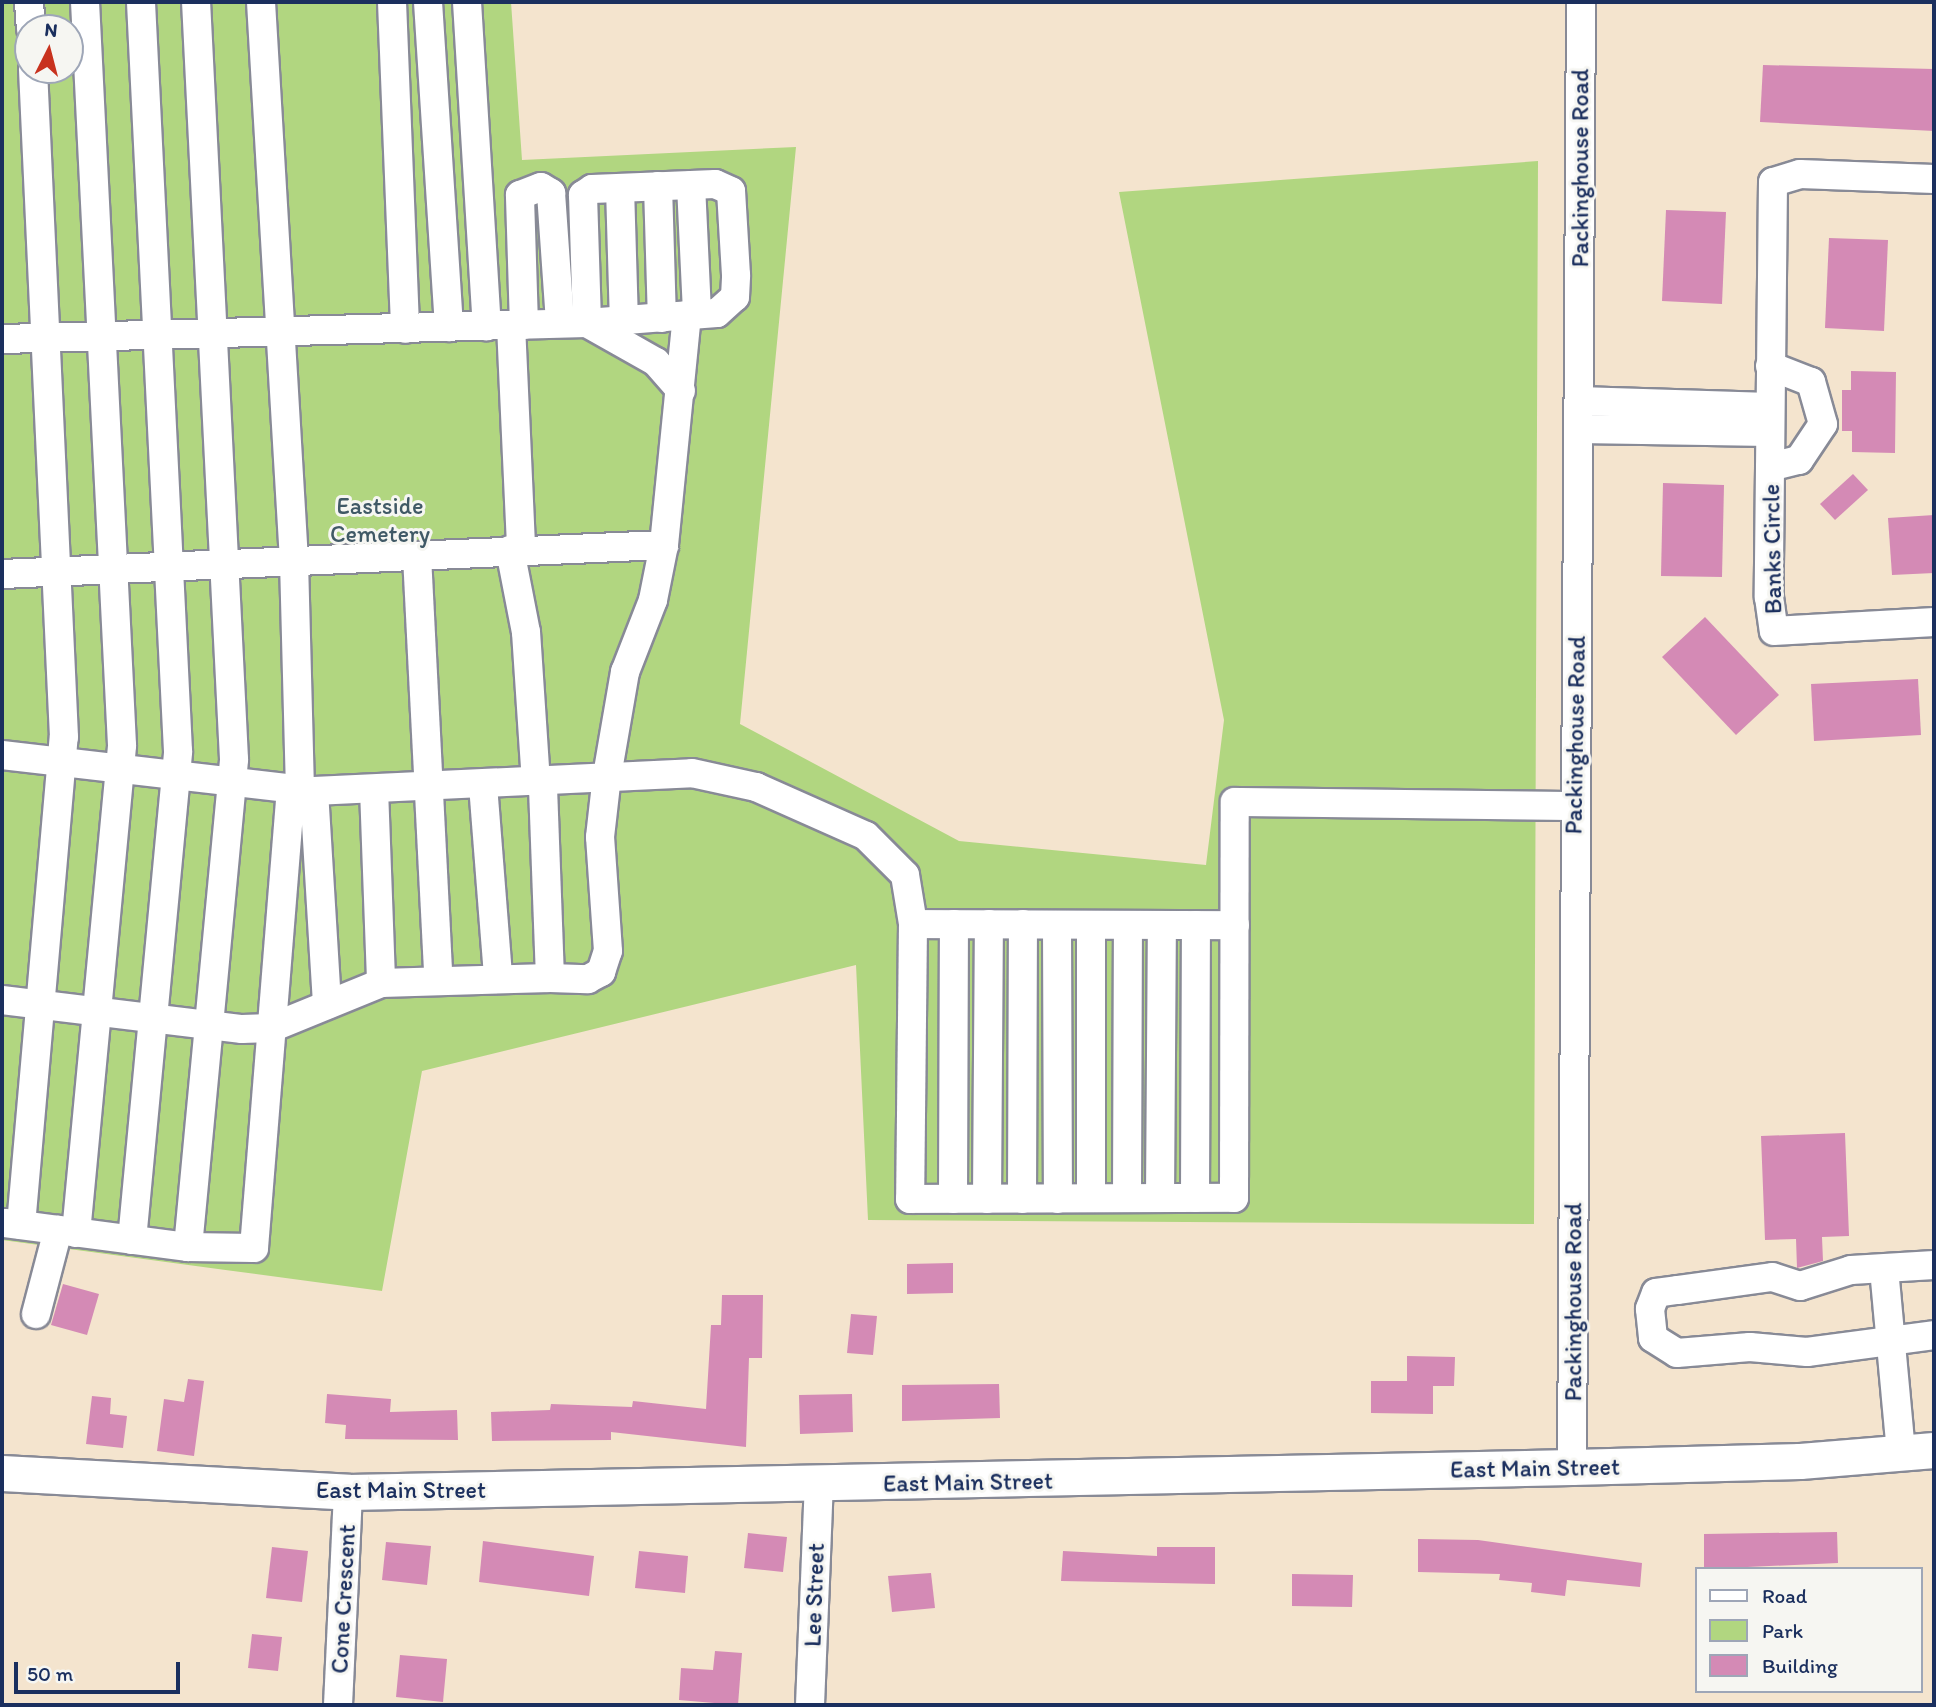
<!DOCTYPE html>
<style>
body{margin:0}
#map{position:relative;width:1936px;height:1707px;overflow:hidden;background:#f4e4ce;font-family:Itim,sans-serif}
div>[style]{position:absolute}
.green>*{inset:0;background:#b1d680}
.building>*{inset:0;background:#d48ab5}
.roads{filter:drop-shadow(2px 0 #888a96) drop-shadow(-2px 0 #888a96) drop-shadow(0 2px #888a96) drop-shadow(0 -2px #888a96)}
.minor>*{height:28px;margin:-14px;padding:0 14px;transform-origin:14px;border-radius:14px;background:#fff}
.major>*{height:35px;margin:-17.5px;padding:0 17.5px;transform-origin:17.5px;border-radius:17.5px;background:#fff}
span{translate:-50% -50%;white-space:nowrap;text-align:center;line-height:1.15;-webkit-text-stroke:6px #f6f6f2;paint-order:stroke}
.street-label{font-size:24px;color:#1b2f5e}
.park-label{font-size:24px;color:#405966}
.frame{position:absolute;inset:0;border:4px solid #1b2f5e;pointer-events:none}
.legend{position:absolute;left:1695px;top:1567px;width:228px;height:126px;box-sizing:border-box;background:#f6f6f2;border:2px solid #9ea6b7;margin:0;padding:9px 12px;list-style:none;font-size:21px;color:#1b2f5e}
.legend li{display:flex;align-items:center;gap:14px;height:35px}
.legend b{width:35px;border:2px solid #9ea6b7}
.north{position:absolute;left:14px;top:14px;width:70px;height:70px;box-sizing:border-box;background:#f6f6f2;border:2px solid #9ea6b7;border-radius:50%;rotate:6deg;font-size:19px;font-weight:700;line-height:28px;text-align:center;color:#1b2f5e}
.north::after{content:'';display:block;margin:auto;width:24px;height:32px;background:#c8321e;clip-path:polygon(50% 0,100% 100%,50% 72%,0 100%)}
.scale{position:absolute;left:14px;top:1662px;width:166px;height:32px;box-sizing:border-box;border:4px solid #1b2f5e;border-top:0;padding-left:9px;font-size:21px;line-height:24px;white-space:nowrap;color:#1b2f5e;-webkit-text-stroke:5px #f6f6f2;paint-order:stroke}
</style>
<div id="map">
<div class="green">
<div style="clip-path:polygon(evenodd,2px 2px,511px 2px,522px 160px,796px 147px,740px 724px,959px 841px,1206px 865px,1224px 720px,1119px 192px,1538px 161px,1534px 1224px,868px 1220px,856px 965px,422px 1071px,382px 1291px,2px 1240px,2px 2px,28px 28px,70px 28px,70px 70px,28px 70px,28px 28px)"></div>
</div>
<div class="building">
<div style="clip-path:polygon(1763px 65px,1934px 69px,1934px 131px,1760px 122px)"></div>
<div style="clip-path:polygon(1666px 210px,1726px 212px,1722px 304px,1662px 301px)"></div>
<div style="clip-path:polygon(1829px 238px,1888px 240px,1884px 331px,1825px 328px)"></div>
<div style="clip-path:polygon(1851px 371px,1896px 372px,1895px 453px,1852px 452px,1852px 431px,1842px 431px,1842px 390px,1851px 390px)"></div>
<div style="clip-path:polygon(1853px 474px,1868px 490px,1835px 520px,1820px 504px)"></div>
<div style="clip-path:polygon(1663px 483px,1724px 485px,1722px 577px,1661px 576px)"></div>
<div style="clip-path:polygon(1934px 515px,1934px 573px,1892px 575px,1888px 518px)"></div>
<div style="clip-path:polygon(1705px 617px,1779px 695px,1736px 735px,1662px 657px)"></div>
<div style="clip-path:polygon(1918px 679px,1921px 735px,1814px 741px,1811px 684px)"></div>
<div style="clip-path:polygon(1845px 1133px,1849px 1236px,1822px 1237px,1823px 1261px,1797px 1268px,1796px 1239px,1765px 1240px,1761px 1136px)"></div>
<div style="clip-path:polygon(953px 1263px,953px 1293px,907px 1294px,907px 1264px)"></div>
<div style="clip-path:polygon(63px 1284px,99px 1294px,87px 1335px,51px 1325px)"></div>
<div style="clip-path:polygon(722px 1295px,763px 1295px,762px 1358px,749px 1358px,746px 1447px,611px 1432px,611px 1440px,492px 1441px,491px 1412px,550px 1410px,551px 1404px,632px 1407px,633px 1401px,706px 1409px,711px 1325px,721px 1325px)"></div>
<div style="clip-path:polygon(851px 1314px,877px 1316px,873px 1355px,847px 1353px)"></div>
<div style="clip-path:polygon(1407px 1356px,1455px 1357px,1454px 1386px,1433px 1386px,1433px 1414px,1371px 1413px,1371px 1381px,1407px 1381px)"></div>
<div style="clip-path:polygon(188px 1379px,204px 1381px,194px 1456px,157px 1451px,164px 1399px,184px 1402px)"></div>
<div style="clip-path:polygon(999px 1384px,1000px 1418px,902px 1421px,902px 1385px)"></div>
<div style="clip-path:polygon(327px 1394px,391px 1399px,390px 1412px,457px 1410px,458px 1440px,345px 1439px,346px 1425px,325px 1423px)"></div>
<div style="clip-path:polygon(852px 1394px,853px 1432px,800px 1434px,799px 1395px)"></div>
<div style="clip-path:polygon(92px 1396px,111px 1398px,110px 1414px,127px 1416px,123px 1448px,86px 1444px)"></div>
<div style="clip-path:polygon(1837px 1532px,1838px 1563px,1704px 1569px,1704px 1534px)"></div>
<div style="clip-path:polygon(748px 1533px,787px 1537px,783px 1572px,744px 1568px)"></div>
<div style="clip-path:polygon(1418px 1539px,1478px 1540px,1642px 1563px,1640px 1587px,1567px 1580px,1565px 1596px,1531px 1592px,1532px 1583px,1499px 1580px,1500px 1574px,1418px 1572px)"></div>
<div style="clip-path:polygon(483px 1541px,594px 1556px,589px 1596px,479px 1582px)"></div>
<div style="clip-path:polygon(386px 1542px,431px 1546px,427px 1585px,382px 1580px)"></div>
<div style="clip-path:polygon(272px 1547px,308px 1551px,302px 1602px,266px 1598px)"></div>
<div style="clip-path:polygon(1157px 1547px,1215px 1547px,1215px 1584px,1061px 1581px,1063px 1551px,1157px 1556px)"></div>
<div style="clip-path:polygon(639px 1551px,688px 1556px,685px 1593px,635px 1588px)"></div>
<div style="clip-path:polygon(931px 1573px,935px 1608px,892px 1612px,888px 1576px)"></div>
<div style="clip-path:polygon(1292px 1574px,1353px 1575px,1352px 1607px,1292px 1606px)"></div>
<div style="clip-path:polygon(252px 1634px,282px 1637px,278px 1671px,248px 1668px)"></div>
<div style="clip-path:polygon(715px 1651px,742px 1653px,738px 1705px,679px 1700px,681px 1668px,713px 1670px)"></div>
<div style="clip-path:polygon(400px 1655px,447px 1659px,443px 1702px,396px 1697px)"></div>
</div>
<div class="roads">
<div class="minor">
<div style="left:29px;top:2px;width:26px;rotate:86deg"></div>
<div style="left:261px;top:2px;width:560px;rotate:86.62deg"></div>
<div style="left:294px;top:561px;width:229px;rotate:88.5deg"></div>
<div style="left:392px;top:2px;width:327px;rotate:87.7deg"></div>
<div style="left:428px;top:2px;width:326px;rotate:86.3deg"></div>
<div style="left:467px;top:2px;width:325px;rotate:86.5deg"></div>
<div style="left:1934px;top:179px;width:134px;rotate:-177.9deg"></div>
<div style="left:1800px;top:174px;width:28px;rotate:163deg"></div>
<div style="left:1773px;top:182px;width:415px;rotate:90.6deg"></div>
<div style="left:1769px;top:597px;width:34px;rotate:82deg"></div>
<div style="left:1774px;top:631px;width:160px;rotate:-3.2deg"></div>
<div style="left:691px;top:185px;width:129px;rotate:87.3deg"></div>
<div style="left:658px;top:186px;width:132px;rotate:88.3deg"></div>
<div style="left:620px;top:188px;width:132px;rotate:88.3deg"></div>
<div style="left:511px;top:325px;width:76px;rotate:-1.5deg"></div>
<div style="left:587px;top:323px;width:130px;rotate:-4.4deg"></div>
<div style="left:717px;top:313px;width:24px;rotate:-42deg"></div>
<div style="left:735px;top:297px;width:22px;rotate:-87deg"></div>
<div style="left:736px;top:275px;width:84px;rotate:-93.4deg"></div>
<div style="left:731px;top:191px;width:17px;rotate:-156deg"></div>
<div style="left:715px;top:184px;width:123px;rotate:177.7deg"></div>
<div style="left:592px;top:189px;width:11px;rotate:146deg"></div>
<div style="left:583px;top:195px;width:128px;rotate:88.2deg"></div>
<div style="left:587px;top:323px;width:79px;rotate:29.5deg"></div>
<div style="left:656px;top:362px;width:38px;rotate:49deg"></div>
<div style="left:524px;top:325px;width:130px;rotate:-91.8deg"></div>
<div style="left:520px;top:195px;width:22px;rotate:-21deg"></div>
<div style="left:541px;top:187px;width:12px;rotate:31deg"></div>
<div style="left:551px;top:193px;width:130px;rotate:86deg"></div>
<div style="left:2px;top:339px;width:509px;rotate:-1.58deg"></div>
<div style="left:511px;top:325px;width:224px;rotate:87.4deg"></div>
<div style="left:1579px;top:401px;width:191px;rotate:1.8deg"></div>
<div style="left:1579px;top:429px;width:191px;rotate:0.9deg"></div>
<div style="left:1770px;top:467px;width:30px;rotate:-14deg"></div>
<div style="left:1799px;top:460px;width:43px;rotate:-56.3deg"></div>
<div style="left:1823px;top:424px;width:44px;rotate:-105.9deg"></div>
<div style="left:1811px;top:382px;width:44px;rotate:-158.7deg"></div>
<div style="left:510px;top:550px;width:84px;rotate:79deg"></div>
<div style="left:526px;top:632px;width:151px;rotate:86.2deg"></div>
<div style="left:417px;top:556px;width:422px;rotate:87.1deg"></div>
<div style="left:2px;top:574px;width:663px;rotate:-2.51deg"></div>
<div style="left:2px;top:755px;width:314px;rotate:6.6deg"></div>
<div style="left:314px;top:791px;width:378px;rotate:-2.7deg"></div>
<div style="left:692px;top:773px;width:66px;rotate:12.3deg"></div>
<div style="left:756px;top:787px;width:120px;rotate:24deg"></div>
<div style="left:866px;top:836px;width:55px;rotate:45deg"></div>
<div style="left:905px;top:875px;width:50px;rotate:80.7deg"></div>
<div style="left:913px;top:924px;width:322px;rotate:0.2deg"></div>
<div style="left:483px;top:785px;width:192px;rotate:85.5deg"></div>
<div style="left:374px;top:789px;width:194px;rotate:87.9deg"></div>
<div style="left:314px;top:791px;width:214px;rotate:86.5deg"></div>
<div style="left:913px;top:924px;width:275px;rotate:90.6deg"></div>
<div style="left:910px;top:1199px;width:324px;rotate:-0.2deg"></div>
<div style="left:1234px;top:1198px;width:396px;rotate:-89.9deg"></div>
<div style="left:1235px;top:802px;width:340px;rotate:0.7deg"></div>
<div style="left:1057px;top:925px;width:274px;rotate:89.8deg"></div>
<div style="left:550px;top:978px;width:38px;rotate:2deg"></div>
<div style="left:588px;top:979px;width:15px;rotate:-28deg"></div>
<div style="left:601px;top:972px;width:22px;rotate:-72deg"></div>
<div style="left:608px;top:951px;width:114px;rotate:-94deg"></div>
<div style="left:600px;top:837px;width:61px;rotate:-83.5deg"></div>
<div style="left:607px;top:776px;width:106px;rotate:-80.2deg"></div>
<div style="left:625px;top:672px;width:77px;rotate:-68.7deg"></div>
<div style="left:653px;top:600px;width:56px;rotate:-78.7deg"></div>
<div style="left:664px;top:545px;width:231px;rotate:-84.3deg"></div>
<div style="left:2px;top:1000px;width:242px;rotate:6.9deg"></div>
<div style="left:242px;top:1029px;width:29px;rotate:-2deg"></div>
<div style="left:271px;top:1028px;width:119px;rotate:-22.2deg"></div>
<div style="left:381px;top:983px;width:169px;rotate:-1.7deg"></div>
<div style="left:550px;top:978px;width:195px;rotate:-92.1deg"></div>
<div style="left:1091px;top:1198px;width:273px;rotate:-90deg"></div>
<div style="left:1127px;top:1198px;width:273px;rotate:-89.8deg"></div>
<div style="left:1160px;top:1198px;width:273px;rotate:-89.6deg"></div>
<div style="left:1195px;top:1198px;width:273px;rotate:-89.8deg"></div>
<div style="left:953px;top:1199px;width:275px;rotate:-89.8deg"></div>
<div style="left:987px;top:1199px;width:275px;rotate:-89.6deg"></div>
<div style="left:1022px;top:1199px;width:275px;rotate:-89.8deg"></div>
<div style="left:5px;top:1223px;width:185px;rotate:7.5deg"></div>
<div style="left:188px;top:1247px;width:66px;rotate:0.9deg"></div>
<div style="left:254px;top:1248px;width:459px;rotate:-85.4deg"></div>
<div style="left:21px;top:1225px;width:490px;rotate:-85deg"></div>
<div style="left:64px;top:737px;width:668px;rotate:-92.66deg"></div>
<div style="left:76px;top:1233px;width:490px;rotate:-84.6deg"></div>
<div style="left:122px;top:745px;width:744px;rotate:-92.85deg"></div>
<div style="left:132px;top:1240px;width:491px;rotate:-84.6deg"></div>
<div style="left:178px;top:751px;width:750px;rotate:-92.83deg"></div>
<div style="left:188px;top:1247px;width:490px;rotate:-84.6deg"></div>
<div style="left:234px;top:759px;width:758px;rotate:-92.87deg"></div>
<div style="left:1934px;top:1265px;width:83px;rotate:176.6deg"></div>
<div style="left:1851px;top:1270px;width:53px;rotate:162.6deg"></div>
<div style="left:1800px;top:1286px;width:29px;rotate:-162deg"></div>
<div style="left:1772px;top:1277px;width:96px;rotate:172.2deg"></div>
<div style="left:1677px;top:1290px;width:21px;rotate:172deg"></div>
<div style="left:1656px;top:1293px;width:17px;rotate:111deg"></div>
<div style="left:1650px;top:1309px;width:29px;rotate:84deg"></div>
<div style="left:1653px;top:1338px;width:28px;rotate:32deg"></div>
<div style="left:1677px;top:1353px;width:73px;rotate:-4.7deg"></div>
<div style="left:1750px;top:1347px;width:57px;rotate:5deg"></div>
<div style="left:1807px;top:1352px;width:128px;rotate:-7.6deg"></div>
<div style="left:1884px;top:1269px;width:185px;rotate:84.7deg"></div>
<div style="left:36px;top:1314px;width:87px;rotate:-75.3deg"></div>
<div style="left:1572px;top:1467px;width:1465px;rotate:-89.65deg"></div>
<div style="left:338px;top:1705px;width:213px;rotate:-87.3deg"></div>
<div style="left:810px;top:1705px;width:220px;rotate:-87.7deg"></div>
</div>
<div class="major">
<div style="left:2px;top:1473px;width:347px;rotate:3.1deg"></div>
<div style="left:348px;top:1492px;width:1224px;rotate:-1.17deg"></div>
<div style="left:1572px;top:1467px;width:228px;rotate:-1.5deg"></div>
<div style="left:1800px;top:1461px;width:134px;rotate:-4.7deg"></div>
</div>
</div>
<div class="street-label">
<span style="left:1580px;top:168px;rotate:-90deg">Packinghouse Road</span>
<span style="left:1772px;top:549px;rotate:-91deg">Banks Circle</span>
<span style="left:1575px;top:735px;rotate:-89deg">Packinghouse Road</span>
<span style="left:1573px;top:1302px;rotate:-90deg">Packinghouse Road</span>
<span style="left:1535px;top:1468px;rotate:-1deg">East Main Street</span>
<span style="left:968px;top:1482px;rotate:-1deg">East Main Street</span>
<span style="left:401px;top:1490px">East Main Street</span>
<span style="left:814px;top:1595px;rotate:-88deg">Lee Street</span>
<span style="left:343px;top:1599px;rotate:-87deg">Cone Crescent</span>
</div>
<div class="park-label">
<span style="left:380px;top:520px">Eastside<br>Cemetery</span>
</div>
<div class="frame"></div>
<ul class="legend">
<li><b style="height:9px;background:#fff"></b>Road</li>
<li><b style="height:19px;background:#b1d680"></b>Park</li>
<li><b style="height:19px;background:#d48ab5"></b>Building</li>
</ul>
<div class="north">N</div>
<div class="scale">50 m</div>
</div>
